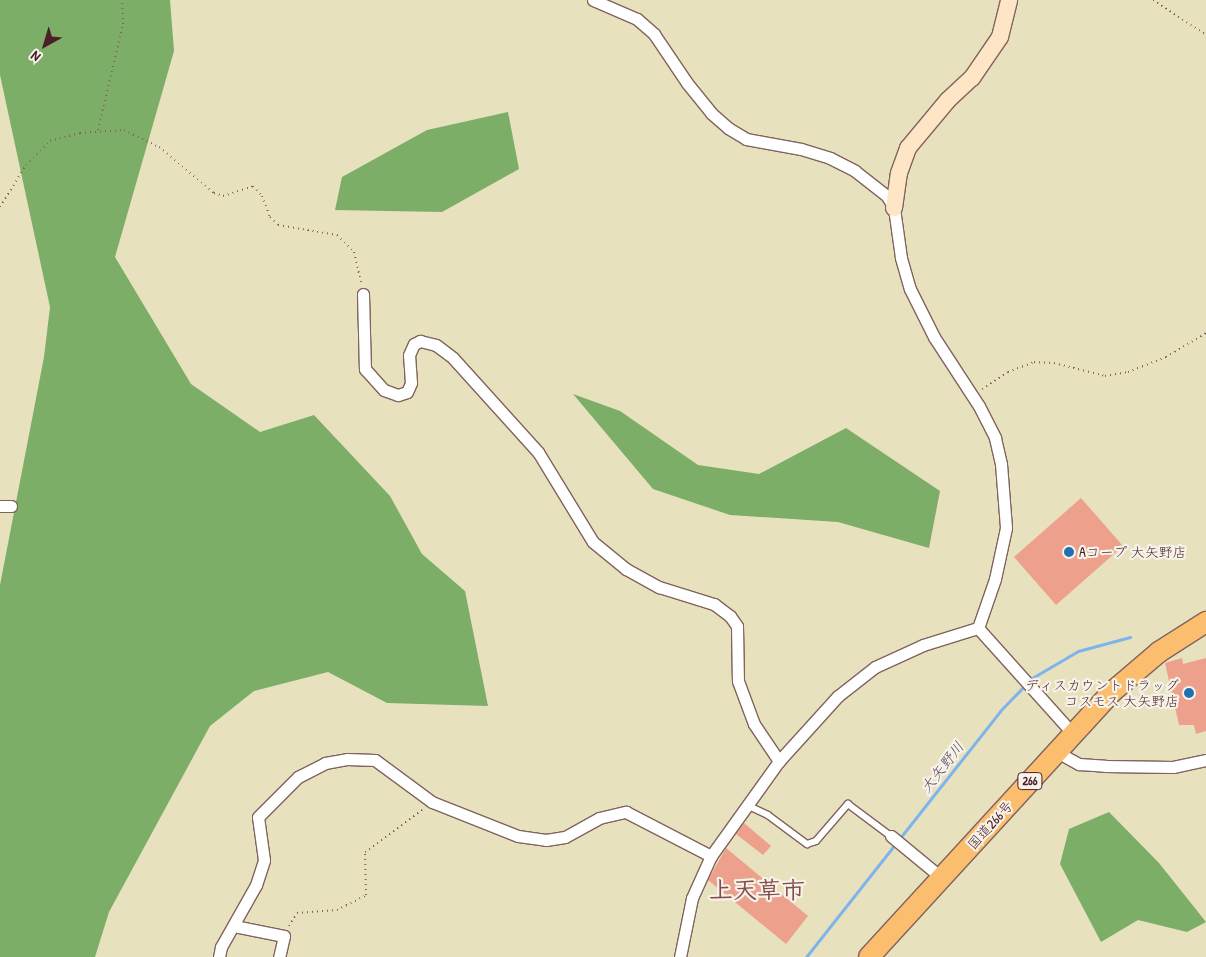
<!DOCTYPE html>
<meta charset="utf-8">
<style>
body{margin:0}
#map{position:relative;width:1206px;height:957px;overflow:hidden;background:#e8e1be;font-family:"Patrick Hand","Klee One",sans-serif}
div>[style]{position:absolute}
.forest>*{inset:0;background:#7cae68}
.stream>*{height:3px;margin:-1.5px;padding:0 1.5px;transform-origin:1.5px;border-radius:1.5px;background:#7eb4ed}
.building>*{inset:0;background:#eda08c}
.path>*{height:2px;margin-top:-1px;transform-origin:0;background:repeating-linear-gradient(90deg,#81635e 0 1px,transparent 0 5px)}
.roads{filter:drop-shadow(1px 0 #81635e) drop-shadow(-1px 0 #81635e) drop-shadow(0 1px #81635e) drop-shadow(0 -1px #81635e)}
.lane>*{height:5.5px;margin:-2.75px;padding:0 2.75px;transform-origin:2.75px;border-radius:2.75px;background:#fff}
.street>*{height:11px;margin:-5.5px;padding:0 5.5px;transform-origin:5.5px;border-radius:5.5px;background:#fff}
.secondary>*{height:16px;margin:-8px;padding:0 8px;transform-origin:8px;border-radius:8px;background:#fde5c5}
.highway>*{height:20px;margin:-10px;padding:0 10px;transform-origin:10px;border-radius:10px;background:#fbbd6e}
.dots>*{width:14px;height:14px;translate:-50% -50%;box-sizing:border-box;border:2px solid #f7f3e8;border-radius:50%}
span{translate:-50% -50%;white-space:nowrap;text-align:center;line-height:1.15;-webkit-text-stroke:4.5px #f7f3e8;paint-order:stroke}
.shield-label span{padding:1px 4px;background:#f7f3e8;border:1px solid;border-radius:4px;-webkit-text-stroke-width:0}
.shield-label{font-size:12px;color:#4a1f2b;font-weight:700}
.poi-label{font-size:14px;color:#4a1f2b}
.left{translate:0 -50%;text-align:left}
.right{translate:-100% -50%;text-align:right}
.street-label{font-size:14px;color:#4a1f2b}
.water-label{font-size:15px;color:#5a4c65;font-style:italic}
.town-label{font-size:24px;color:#834c4d;font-weight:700}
.north{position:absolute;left:20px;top:20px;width:50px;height:50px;-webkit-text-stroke:4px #f7f3e8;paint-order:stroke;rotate:219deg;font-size:14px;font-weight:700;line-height:20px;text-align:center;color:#4a1f2b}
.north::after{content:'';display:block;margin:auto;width:18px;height:22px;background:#4a1f2b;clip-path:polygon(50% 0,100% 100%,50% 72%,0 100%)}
</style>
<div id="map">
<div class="forest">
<div style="clip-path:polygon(0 0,170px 0,174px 51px,115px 257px,191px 384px,260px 432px,314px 415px,390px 496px,422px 554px,465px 591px,488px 706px,387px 703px,328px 672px,254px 691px,210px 726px,109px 912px,95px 957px,0 957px,0 585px,44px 357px,50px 307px,0 75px)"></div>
<div style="clip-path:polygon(508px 112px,519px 169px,442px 212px,335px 210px,342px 177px,427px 130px)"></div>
<div style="clip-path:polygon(573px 394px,620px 411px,698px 465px,759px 474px,846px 428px,940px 491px,929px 548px,838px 522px,730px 515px,653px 489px)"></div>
<div style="clip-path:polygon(1109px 812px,1159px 863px,1206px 922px,1187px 932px,1138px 920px,1101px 942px,1060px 864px,1069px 829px)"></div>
</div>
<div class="stream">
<div style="left:806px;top:957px;width:313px;rotate:-51.7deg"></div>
<div style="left:1000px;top:711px;width:46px;rotate:-45.9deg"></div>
<div style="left:1032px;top:678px;width:53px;rotate:-30.4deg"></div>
<div style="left:1078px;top:651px;width:54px;rotate:-15.1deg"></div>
</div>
<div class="building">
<div style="clip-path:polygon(1081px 498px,1123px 546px,1056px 605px,1014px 557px)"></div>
<div style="clip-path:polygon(1182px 658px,1183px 664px,1206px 658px,1206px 731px,1196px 734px,1194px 725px,1179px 725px,1165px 663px)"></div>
<div style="clip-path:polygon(744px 823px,771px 846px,763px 855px,736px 834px)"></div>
<div style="clip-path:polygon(726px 848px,808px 916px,786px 944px,708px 880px)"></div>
</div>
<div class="path">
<div style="left:1153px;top:0;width:64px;rotate:33.4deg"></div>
<div style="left:98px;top:130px;width:109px;rotate:-76.7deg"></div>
<div style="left:123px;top:24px;width:24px;rotate:-92deg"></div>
<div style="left:0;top:207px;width:49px;rotate:-58.2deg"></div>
<div style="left:26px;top:165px;width:34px;rotate:-45deg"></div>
<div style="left:50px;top:141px;width:31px;rotate:-15deg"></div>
<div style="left:80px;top:133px;width:44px;rotate:-3.9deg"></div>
<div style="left:124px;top:130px;width:39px;rotate:26deg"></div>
<div style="left:159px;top:147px;width:72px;rotate:39.9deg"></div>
<div style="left:214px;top:193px;width:9px;rotate:18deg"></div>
<div style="left:223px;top:196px;width:32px;rotate:-18deg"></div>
<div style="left:253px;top:186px;width:13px;rotate:48deg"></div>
<div style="left:262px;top:196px;width:22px;rotate:69deg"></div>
<div style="left:270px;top:217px;width:11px;rotate:45deg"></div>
<div style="left:278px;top:225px;width:60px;rotate:9.6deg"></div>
<div style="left:337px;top:235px;width:24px;rotate:45deg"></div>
<div style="left:354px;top:252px;width:32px;rotate:77deg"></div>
<div style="left:982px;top:389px;width:31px;rotate:-33deg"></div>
<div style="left:1008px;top:372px;width:28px;rotate:-21deg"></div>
<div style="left:1034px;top:362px;width:20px;rotate:3deg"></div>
<div style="left:1054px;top:363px;width:53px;rotate:14.3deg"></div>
<div style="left:1105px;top:376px;width:23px;rotate:-10deg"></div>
<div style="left:1128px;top:372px;width:41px;rotate:-21.5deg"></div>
<div style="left:1166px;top:357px;width:47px;rotate:-31deg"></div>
<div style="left:289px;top:926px;width:15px;rotate:-58deg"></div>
<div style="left:297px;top:913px;width:40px;rotate:-4.3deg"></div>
<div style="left:337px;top:910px;width:33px;rotate:-27deg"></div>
<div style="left:366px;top:895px;width:43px;rotate:-91.3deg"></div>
<div style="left:365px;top:852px;width:71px;rotate:-36.4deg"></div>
</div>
<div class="roads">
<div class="lane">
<div style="left:747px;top:805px;width:23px;rotate:25deg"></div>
<div style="left:768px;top:815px;width:49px;rotate:36.6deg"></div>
<div style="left:807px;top:844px;width:9px;rotate:-18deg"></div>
<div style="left:816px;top:841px;width:49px;rotate:-49.1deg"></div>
<div style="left:848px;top:804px;width:54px;rotate:36.7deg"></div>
</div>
<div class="street">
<div style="left:593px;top:0;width:48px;rotate:23.4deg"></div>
<div style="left:637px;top:19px;width:23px;rotate:41deg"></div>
<div style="left:654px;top:34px;width:59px;rotate:56deg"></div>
<div style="left:687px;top:83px;width:38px;rotate:51deg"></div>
<div style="left:711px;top:113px;width:23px;rotate:41deg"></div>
<div style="left:728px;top:128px;width:21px;rotate:31deg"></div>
<div style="left:746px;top:139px;width:56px;rotate:10.3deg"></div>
<div style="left:801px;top:149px;width:30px;rotate:17deg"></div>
<div style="left:830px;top:158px;width:28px;rotate:27deg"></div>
<div style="left:855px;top:171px;width:41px;rotate:38deg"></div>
<div style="left:887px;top:196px;width:14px;rotate:60deg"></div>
<div style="left:894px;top:208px;width:50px;rotate:82deg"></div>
<div style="left:901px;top:258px;width:32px;rotate:74deg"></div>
<div style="left:910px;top:289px;width:54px;rotate:63.4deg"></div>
<div style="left:934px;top:337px;width:82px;rotate:56.9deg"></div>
<div style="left:979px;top:406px;width:36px;rotate:63deg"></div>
<div style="left:995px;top:438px;width:27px;rotate:77deg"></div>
<div style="left:1001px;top:464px;width:64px;rotate:85.5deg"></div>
<div style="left:1006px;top:528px;width:52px;rotate:102.2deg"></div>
<div style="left:995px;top:579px;width:52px;rotate:109.1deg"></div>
<div style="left:363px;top:294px;width:75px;rotate:88.5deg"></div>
<div style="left:365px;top:369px;width:28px;rotate:48deg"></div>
<div style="left:384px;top:390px;width:15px;rotate:20deg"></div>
<div style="left:398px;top:395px;width:9px;rotate:-18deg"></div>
<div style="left:407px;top:392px;width:10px;rotate:-66deg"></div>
<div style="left:411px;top:383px;width:28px;rotate:-94deg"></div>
<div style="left:409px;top:355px;width:12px;rotate:-66deg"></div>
<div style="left:414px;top:344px;width:7px;rotate:-27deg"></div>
<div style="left:420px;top:341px;width:16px;rotate:14deg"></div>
<div style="left:436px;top:345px;width:21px;rotate:37deg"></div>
<div style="left:453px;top:358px;width:127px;rotate:47.9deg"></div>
<div style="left:538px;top:452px;width:105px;rotate:58.6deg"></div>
<div style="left:593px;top:542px;width:43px;rotate:39.3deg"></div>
<div style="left:626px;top:569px;width:38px;rotate:29deg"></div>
<div style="left:659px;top:587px;width:58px;rotate:17.2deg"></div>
<div style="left:714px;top:604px;width:20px;rotate:37deg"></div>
<div style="left:730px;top:616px;width:12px;rotate:55deg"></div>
<div style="left:737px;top:626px;width:55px;rotate:89deg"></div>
<div style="left:738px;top:681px;width:46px;rotate:69.6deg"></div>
<div style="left:754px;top:724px;width:45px;rotate:56deg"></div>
<div style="left:0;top:506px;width:11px"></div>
<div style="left:978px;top:628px;width:142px;rotate:48.1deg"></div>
<div style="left:1057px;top:752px;width:25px;rotate:29deg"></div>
<div style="left:1079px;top:764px;width:26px;rotate:4deg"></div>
<div style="left:1105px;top:766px;width:68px;rotate:0.8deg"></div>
<div style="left:1173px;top:767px;width:34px;rotate:-12deg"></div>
<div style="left:891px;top:836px;width:66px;rotate:39.5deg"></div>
<div style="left:234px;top:926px;width:51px;rotate:11.3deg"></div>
<div style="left:284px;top:936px;width:22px;rotate:103deg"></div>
<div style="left:219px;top:957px;width:10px;rotate:-79deg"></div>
<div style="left:221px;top:947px;width:71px;rotate:-60.6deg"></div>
<div style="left:256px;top:885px;width:26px;rotate:-72deg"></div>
<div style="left:264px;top:860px;width:43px;rotate:-97.9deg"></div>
<div style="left:258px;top:817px;width:57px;rotate:-45deg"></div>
<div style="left:298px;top:777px;width:30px;rotate:-27deg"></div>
<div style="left:325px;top:763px;width:22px;rotate:-10deg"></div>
<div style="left:347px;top:759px;width:28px;rotate:2deg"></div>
<div style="left:375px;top:760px;width:71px;rotate:36.4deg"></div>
<div style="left:432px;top:802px;width:92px;rotate:21.6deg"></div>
<div style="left:518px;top:836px;width:28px;rotate:8deg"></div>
<div style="left:546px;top:840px;width:19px;rotate:-9deg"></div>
<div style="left:565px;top:837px;width:39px;rotate:-29deg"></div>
<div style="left:599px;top:818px;width:28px;rotate:-13deg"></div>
<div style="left:626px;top:812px;width:96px;rotate:27.4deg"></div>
<div style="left:680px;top:957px;width:60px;rotate:-78.5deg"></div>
<div style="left:692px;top:898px;width:46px;rotate:-65.7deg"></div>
<div style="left:711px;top:856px;width:117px;rotate:-54.4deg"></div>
<div style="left:779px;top:761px;width:88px;rotate:-47.8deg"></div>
<div style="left:838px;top:696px;width:47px;rotate:-38.1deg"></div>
<div style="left:875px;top:667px;width:53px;rotate:-24.6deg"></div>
<div style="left:923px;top:645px;width:58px;rotate:-17.2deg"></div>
</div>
<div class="secondary">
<div style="left:894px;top:208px;width:35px;rotate:-82deg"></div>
<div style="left:899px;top:173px;width:27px;rotate:-70deg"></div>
<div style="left:908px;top:148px;width:62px;rotate:-50.2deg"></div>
<div style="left:948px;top:100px;width:33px;rotate:-43deg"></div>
<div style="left:972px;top:78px;width:50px;rotate:-55.7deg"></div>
<div style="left:1000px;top:37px;width:38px;rotate:-76deg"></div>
</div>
<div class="highway">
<div style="left:869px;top:957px;width:360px;rotate:-47.5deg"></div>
<div style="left:1112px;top:692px;width:62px;rotate:-40.4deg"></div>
<div style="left:1159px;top:652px;width:56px;rotate:-32.6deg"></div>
</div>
</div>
<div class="dots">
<div style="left:1069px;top:552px;background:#1f6fb2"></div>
<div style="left:1189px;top:693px;background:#1f6fb2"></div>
</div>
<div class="shield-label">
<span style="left:1030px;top:781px">266</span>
</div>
<div class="poi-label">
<span class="left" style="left:1079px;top:552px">Aコープ 大矢野店</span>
<span class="right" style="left:1179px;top:693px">ディスカウントドラッグ<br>コスモス 大矢野店</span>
</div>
<div class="street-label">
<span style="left:990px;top:825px;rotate:-48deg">国道266号</span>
</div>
<div class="water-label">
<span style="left:942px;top:767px;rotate:-52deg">大矢野川</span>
</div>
<div class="town-label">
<span style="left:757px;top:890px">上天草市</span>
</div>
<div class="north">N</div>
</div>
